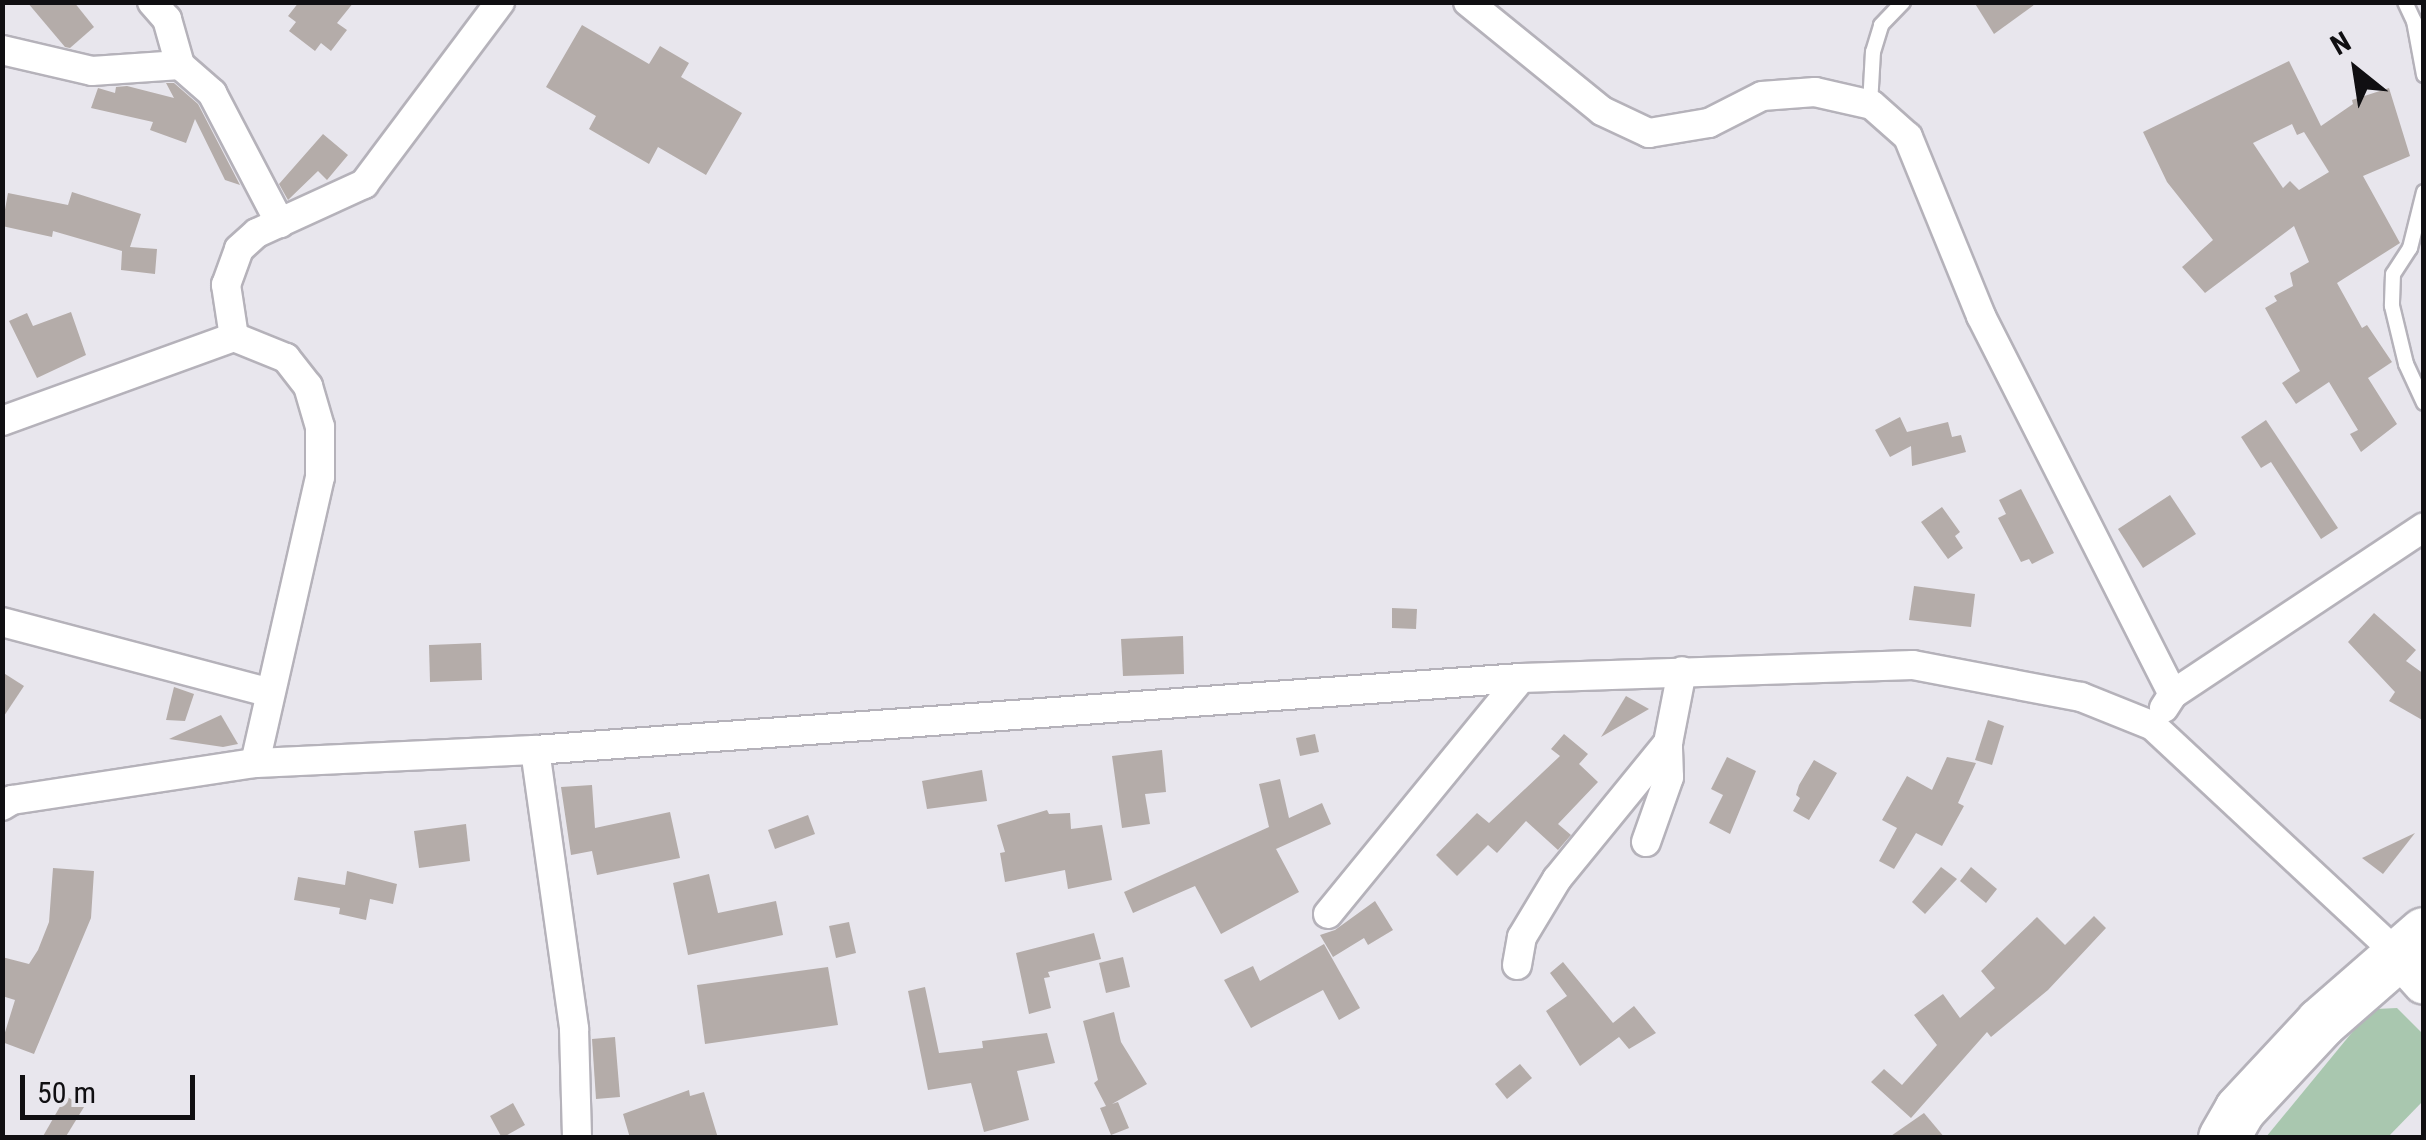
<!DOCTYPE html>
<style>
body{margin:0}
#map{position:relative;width:2426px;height:1140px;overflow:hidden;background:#e8e6ed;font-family:"Roboto Condensed",sans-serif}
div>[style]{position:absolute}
.green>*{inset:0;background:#a9c7af}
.building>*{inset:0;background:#b4aca9}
.roads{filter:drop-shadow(2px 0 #b5b2ba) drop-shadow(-2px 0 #b5b2ba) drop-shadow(0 2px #b5b2ba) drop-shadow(0 -2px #b5b2ba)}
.lane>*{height:14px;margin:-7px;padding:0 7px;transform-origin:7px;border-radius:7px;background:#fff}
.street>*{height:28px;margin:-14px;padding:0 14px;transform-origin:14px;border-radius:14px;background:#fff}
.primary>*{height:42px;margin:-21px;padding:0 21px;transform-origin:21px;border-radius:21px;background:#fff}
.highway>*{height:50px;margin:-25px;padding:0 25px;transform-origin:25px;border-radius:25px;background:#fff}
span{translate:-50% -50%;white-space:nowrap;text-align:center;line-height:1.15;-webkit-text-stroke:10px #e8e6ed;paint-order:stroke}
.frame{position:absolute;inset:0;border:5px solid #100f12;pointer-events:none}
.north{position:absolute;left:2306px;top:20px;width:100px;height:100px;-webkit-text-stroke:8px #e8e6ed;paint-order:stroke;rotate:330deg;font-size:28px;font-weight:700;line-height:40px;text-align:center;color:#100f12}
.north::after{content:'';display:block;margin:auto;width:35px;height:45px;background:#100f12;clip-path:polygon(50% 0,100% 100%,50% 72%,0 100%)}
.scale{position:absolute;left:20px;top:1075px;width:175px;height:45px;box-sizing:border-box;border:5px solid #100f12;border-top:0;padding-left:12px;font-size:30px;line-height:35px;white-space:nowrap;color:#100f12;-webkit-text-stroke:8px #e8e6ed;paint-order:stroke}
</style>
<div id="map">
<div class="green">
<div style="clip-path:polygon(2397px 1008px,2423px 1034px,2423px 1101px,2388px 1137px,2266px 1137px,2354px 1030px,2376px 1009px)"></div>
</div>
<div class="building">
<div style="clip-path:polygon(27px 2px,74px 2px,94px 27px,70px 48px,65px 47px)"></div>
<div style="clip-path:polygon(299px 2px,354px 2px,337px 23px,347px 30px,331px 51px,321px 43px,315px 51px,289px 31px,296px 22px,288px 16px)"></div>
<div style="clip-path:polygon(1974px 2px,2038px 2px,1994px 34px)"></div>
<div style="clip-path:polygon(582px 25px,649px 64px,660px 46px,689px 63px,681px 77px,742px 113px,706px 175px,658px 147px,649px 164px,589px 129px,596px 116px,546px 87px)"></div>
<div style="clip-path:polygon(evenodd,2289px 61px,2321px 126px,2353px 104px,2352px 100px,2389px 88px,2410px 156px,2363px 176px,2400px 243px,2337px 283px,2362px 328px,2367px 325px,2392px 362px,2368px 378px,2397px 424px,2361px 452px,2350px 434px,2358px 430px,2329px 382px,2296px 404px,2282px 383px,2300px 371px,2265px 308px,2277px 301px,2274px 296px,2293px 286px,2290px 273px,2309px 262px,2294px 226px,2205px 293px,2182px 267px,2213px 240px,2167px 182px,2143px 132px,2289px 61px,2292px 124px,2297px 135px,2304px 132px,2329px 172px,2299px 190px,2290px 181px,2283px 188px,2253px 143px,2292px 124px)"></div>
<div style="clip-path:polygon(166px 83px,174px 83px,198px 104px,240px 185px,225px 180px,195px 119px,186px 143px,150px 130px,153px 122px,91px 108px,98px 88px,115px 93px,116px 87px,127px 86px,174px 98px)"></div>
<div style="clip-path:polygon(323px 134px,348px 155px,327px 180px,318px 171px,288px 200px,279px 184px)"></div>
<div style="clip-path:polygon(72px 192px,141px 214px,130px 247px,157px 249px,155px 274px,121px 270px,122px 251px,53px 231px,52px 237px,2px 226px,8px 193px,68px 205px)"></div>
<div style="clip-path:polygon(71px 312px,86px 355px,37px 378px,9px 321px,27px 313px,33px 326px)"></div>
<div style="clip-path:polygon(1900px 417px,1907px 432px,1948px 422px,1952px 437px,1961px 435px,1966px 452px,1912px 466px,1911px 446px,1890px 457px,1875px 430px)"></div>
<div style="clip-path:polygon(2266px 420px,2338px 528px,2321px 539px,2271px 462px,2261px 468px,2241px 437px)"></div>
<div style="clip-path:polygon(2021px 489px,2054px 553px,2032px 564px,2029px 559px,2021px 562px,1998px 518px,2006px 514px,1999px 500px)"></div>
<div style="clip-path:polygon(2170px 495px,2196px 534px,2143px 568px,2118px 529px)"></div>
<div style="clip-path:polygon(1942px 507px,1960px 532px,1955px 536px,1963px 548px,1948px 559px,1921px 522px)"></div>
<div style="clip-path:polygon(1914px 586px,1975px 594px,1971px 627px,1909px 620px)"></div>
<div style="clip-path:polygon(1392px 608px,1417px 609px,1416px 629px,1392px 628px)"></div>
<div style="clip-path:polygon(2374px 613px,2416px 650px,2406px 661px,2424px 674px,2424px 721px,2389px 701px,2395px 692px,2348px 642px)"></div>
<div style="clip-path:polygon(1183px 636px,1184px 674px,1123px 676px,1121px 639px)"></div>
<div style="clip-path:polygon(481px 643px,482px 680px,430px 682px,429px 645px)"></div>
<div style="clip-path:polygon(2px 672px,24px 686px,2px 719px)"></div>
<div style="clip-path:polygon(174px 687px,194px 694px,185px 721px,166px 720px)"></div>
<div style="clip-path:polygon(1626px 696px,1649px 709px,1601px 737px)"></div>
<div style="clip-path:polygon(221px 715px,238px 744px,223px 747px,169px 739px)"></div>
<div style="clip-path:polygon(1988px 720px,2004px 726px,1992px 765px,1975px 760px)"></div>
<div style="clip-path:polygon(1315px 734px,1319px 752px,1300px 756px,1296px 738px)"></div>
<div style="clip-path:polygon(1564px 734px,1588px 754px,1579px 764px,1598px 782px,1558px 824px,1571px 835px,1558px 850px,1526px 821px,1497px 853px,1488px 845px,1457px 876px,1436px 855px,1477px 813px,1489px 823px,1560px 756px,1551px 749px)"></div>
<div style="clip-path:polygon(1162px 750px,1166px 792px,1145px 794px,1150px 824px,1122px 828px,1112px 756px)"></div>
<div style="clip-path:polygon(1727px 757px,1756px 771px,1730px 834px,1709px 823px,1723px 795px,1711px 789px)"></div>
<div style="clip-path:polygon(1947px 757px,1976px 763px,1958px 803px,1964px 806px,1942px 846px,1916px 833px,1894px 869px,1879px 861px,1897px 828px,1882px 820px,1907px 776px,1932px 790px)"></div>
<div style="clip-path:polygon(1814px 760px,1837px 773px,1809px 820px,1793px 811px,1800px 798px,1796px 795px,1799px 785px)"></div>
<div style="clip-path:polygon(982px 770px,987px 801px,927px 809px,922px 781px)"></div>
<div style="clip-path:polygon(1280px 779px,1289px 818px,1322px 803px,1331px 824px,1276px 849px,1299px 892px,1221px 934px,1195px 886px,1133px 913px,1124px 892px,1269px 827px,1259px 784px)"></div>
<div style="clip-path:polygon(592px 785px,595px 828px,670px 812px,680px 858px,597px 875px,592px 851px,571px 855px,561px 787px)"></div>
<div style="clip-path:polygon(1047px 810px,1049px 814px,1070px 813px,1071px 829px,1102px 825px,1112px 880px,1068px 889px,1065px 870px,1005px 882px,1000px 853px,1005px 852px,997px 825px)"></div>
<div style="clip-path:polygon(808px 815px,815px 834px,775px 849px,768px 830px)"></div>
<div style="clip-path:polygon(466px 824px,470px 861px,419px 868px,414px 831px)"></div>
<div style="clip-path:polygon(2415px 833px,2383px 874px,2362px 858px)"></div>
<div style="clip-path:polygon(1941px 867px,1957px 879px,1925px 914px,1912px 902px)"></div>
<div style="clip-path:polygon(1971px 867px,1997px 889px,1986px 903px,1960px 881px)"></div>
<div style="clip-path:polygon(53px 868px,94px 871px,91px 918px,34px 1054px,2px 1042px,15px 1000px,2px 996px,2px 957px,29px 964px,38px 950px,49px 922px)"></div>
<div style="clip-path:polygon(347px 871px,397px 884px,393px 904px,370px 899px,366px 920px,339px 914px,340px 908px,294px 900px,298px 877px,345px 885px)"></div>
<div style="clip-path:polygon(709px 874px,718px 913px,776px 901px,783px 935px,688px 955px,673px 883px)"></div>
<div style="clip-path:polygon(1375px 901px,1393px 930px,1368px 945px,1364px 938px,1333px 957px,1320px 935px,1335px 930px)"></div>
<div style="clip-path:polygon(2094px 916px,2106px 928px,2048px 990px,1991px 1037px,1987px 1032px,1911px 1118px,1871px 1082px,1884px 1069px,1902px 1085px,1937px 1045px,1914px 1015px,1943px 994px,1960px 1018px,1995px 988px,1981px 971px,2037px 917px,2065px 945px)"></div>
<div style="clip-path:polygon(849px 922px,856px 953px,836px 958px,829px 926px)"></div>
<div style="clip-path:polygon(1094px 933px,1101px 959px,1048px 972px,1050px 977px,1044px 978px,1051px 1008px,1029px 1014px,1016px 953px)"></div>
<div style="clip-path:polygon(1324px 944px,1360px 1008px,1339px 1020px,1323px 990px,1251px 1028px,1224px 980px,1253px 966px,1260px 981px)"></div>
<div style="clip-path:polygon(1123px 957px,1130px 987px,1106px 993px,1099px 963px)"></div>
<div style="clip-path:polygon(1563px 962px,1613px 1023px,1634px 1006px,1656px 1033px,1629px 1049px,1619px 1037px,1580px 1066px,1546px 1011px,1567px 996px,1550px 973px)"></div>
<div style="clip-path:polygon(828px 967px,838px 1025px,705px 1044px,697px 985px)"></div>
<div style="clip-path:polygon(925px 987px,939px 1053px,983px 1048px,982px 1041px,1047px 1033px,1055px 1063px,1017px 1071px,1029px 1120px,984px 1132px,971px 1083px,928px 1090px,908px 991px)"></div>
<div style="clip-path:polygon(1114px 1012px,1121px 1042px,1147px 1084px,1112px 1104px,1118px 1102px,1129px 1128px,1111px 1135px,1100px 1108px,1106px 1106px,1094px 1083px,1098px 1080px,1083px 1021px)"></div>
<div style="clip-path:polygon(615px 1037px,620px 1097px,596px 1099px,592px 1039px)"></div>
<div style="clip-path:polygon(1520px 1064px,1532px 1078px,1507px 1099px,1495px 1084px)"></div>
<div style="clip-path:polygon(689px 1090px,690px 1096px,704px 1092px,718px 1138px,630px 1138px,623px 1114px)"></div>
<div style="clip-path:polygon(66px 1096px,84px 1107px,65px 1138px,42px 1138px)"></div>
<div style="clip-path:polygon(513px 1103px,525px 1125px,502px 1138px,490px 1116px)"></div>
<div style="clip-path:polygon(1924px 1113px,1945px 1138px,1888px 1138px)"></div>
</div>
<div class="roads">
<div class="lane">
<div style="left:2405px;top:2px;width:21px;rotate:65deg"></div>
<div style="left:2414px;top:21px;width:55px;rotate:79.5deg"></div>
<div style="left:1870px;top:105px;width:53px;rotate:-86.8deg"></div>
<div style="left:1873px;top:52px;width:28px;rotate:-73deg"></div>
<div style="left:1881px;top:25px;width:32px;rotate:-46deg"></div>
<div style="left:2424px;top:192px;width:58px;rotate:104deg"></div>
<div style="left:2410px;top:248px;width:31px;rotate:123deg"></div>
<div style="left:2393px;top:274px;width:32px;rotate:92deg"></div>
<div style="left:2392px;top:306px;width:60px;rotate:76.4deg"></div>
<div style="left:2406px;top:364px;width:43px;rotate:65.2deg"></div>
</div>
<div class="street">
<div style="left:152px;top:2px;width:23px;rotate:49deg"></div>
<div style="left:167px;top:19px;width:48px;rotate:74.2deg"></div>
<div style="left:180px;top:65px;width:43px;rotate:41.2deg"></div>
<div style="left:212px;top:93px;width:147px;rotate:62.4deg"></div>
<div style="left:1468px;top:2px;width:173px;rotate:39.1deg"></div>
<div style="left:1602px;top:111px;width:52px;rotate:25.1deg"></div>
<div style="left:1649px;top:133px;width:61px;rotate:-9.5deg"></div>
<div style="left:1709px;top:123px;width:59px;rotate:-27deg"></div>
<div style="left:1762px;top:96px;width:53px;rotate:-4.3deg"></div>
<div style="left:1815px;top:92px;width:58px;rotate:12.8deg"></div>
<div style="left:1872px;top:105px;width:48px;rotate:41.6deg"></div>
<div style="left:1908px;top:137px;width:193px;rotate:67.8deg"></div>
<div style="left:1981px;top:316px;width:424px;rotate:63.1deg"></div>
<div style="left:2px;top:50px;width:92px;rotate:13.1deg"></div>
<div style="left:92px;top:71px;width:88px;rotate:-3.9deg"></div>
<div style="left:234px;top:337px;width:53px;rotate:-98.7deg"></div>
<div style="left:226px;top:285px;width:38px;rotate:-70deg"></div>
<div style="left:239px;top:249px;width:24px;rotate:-42deg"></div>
<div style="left:257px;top:233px;width:118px;rotate:-24.6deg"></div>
<div style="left:364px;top:184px;width:227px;rotate:-53.2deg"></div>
<div style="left:2px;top:421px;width:247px;rotate:-19.9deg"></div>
<div style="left:234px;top:337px;width:56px;rotate:22deg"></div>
<div style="left:286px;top:358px;width:36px;rotate:52deg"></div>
<div style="left:308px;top:386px;width:43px;rotate:73.7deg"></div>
<div style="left:320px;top:427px;width:50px;rotate:90deg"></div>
<div style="left:320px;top:477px;width:293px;rotate:102.8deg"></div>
<div style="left:2px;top:622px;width:277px;rotate:14.8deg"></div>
<div style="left:2164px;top:708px;width:17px;rotate:-57deg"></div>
<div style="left:2173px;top:694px;width:301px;rotate:-33.6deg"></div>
<div style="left:535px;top:750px;width:282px;rotate:82deg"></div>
<div style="left:574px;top:1029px;width:109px;rotate:88.4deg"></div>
<div style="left:2px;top:806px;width:12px;rotate:-31deg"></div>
<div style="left:12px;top:800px;width:246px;rotate:-8.7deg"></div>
<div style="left:255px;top:763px;width:280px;rotate:-2.7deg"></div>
<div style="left:535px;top:750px;width:989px;rotate:-4.18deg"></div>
<div style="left:1521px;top:678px;width:392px;rotate:-1.9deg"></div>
<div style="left:1913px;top:665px;width:171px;rotate:10.8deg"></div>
<div style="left:2081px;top:697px;width:78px;rotate:21.9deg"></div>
<div style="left:2153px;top:726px;width:338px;rotate:43deg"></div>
<div style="left:1646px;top:842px;width:69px;rotate:-70.5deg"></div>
<div style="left:1669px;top:777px;width:34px;rotate:-92deg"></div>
<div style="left:1328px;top:914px;width:305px;rotate:-50.7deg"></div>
<div style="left:1517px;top:965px;width:28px;rotate:-80deg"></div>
<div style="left:1522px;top:937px;width:68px;rotate:-58.9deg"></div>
<div style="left:1557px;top:879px;width:176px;rotate:-50.8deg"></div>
<div style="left:1668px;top:743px;width:73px;rotate:-79deg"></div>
</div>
<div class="primary">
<div style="left:2400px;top:956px;width:36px;rotate:48deg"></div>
</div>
<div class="highway">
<div style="left:2224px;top:1138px;width:32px;rotate:-60deg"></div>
<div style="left:2240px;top:1110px;width:119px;rotate:-47deg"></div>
<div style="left:2321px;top:1023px;width:137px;rotate:-41.1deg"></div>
</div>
</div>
<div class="frame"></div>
<div class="north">N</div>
<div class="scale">50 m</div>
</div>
